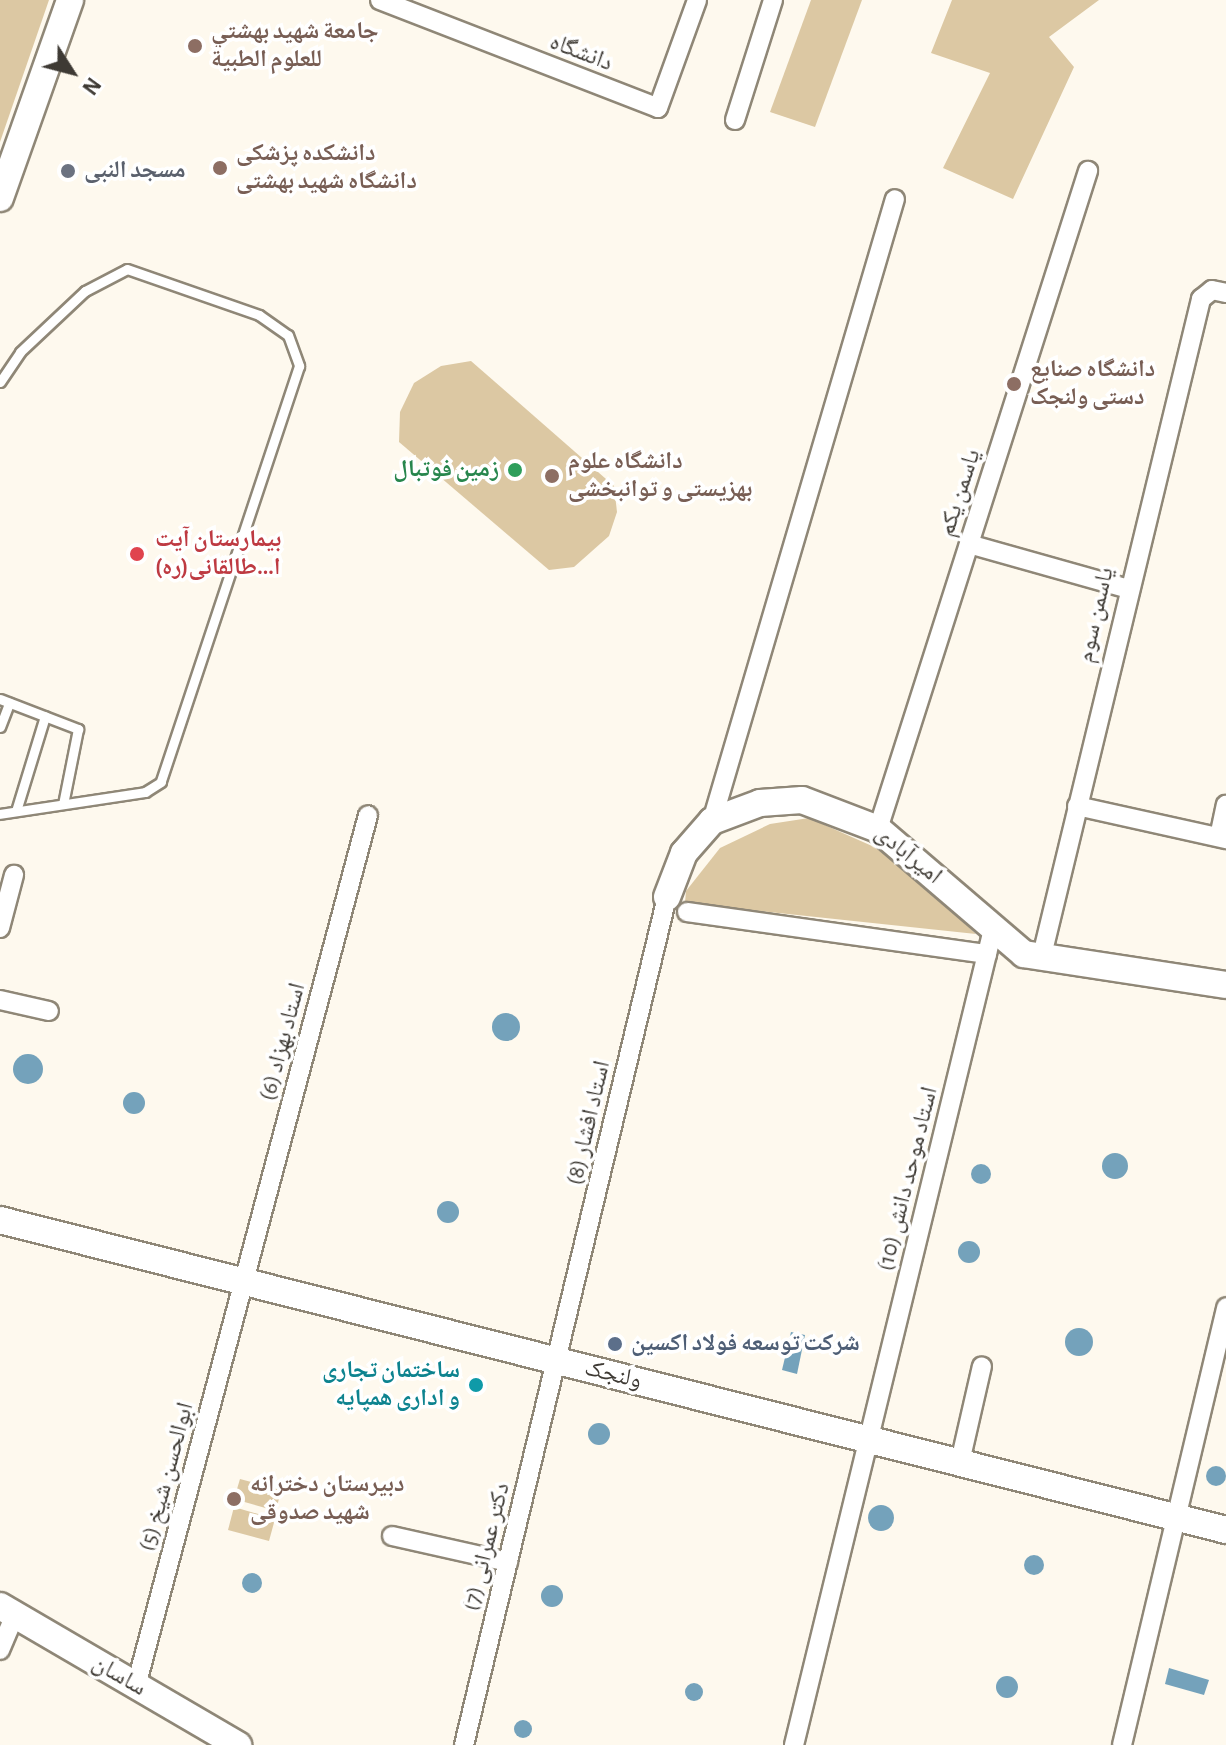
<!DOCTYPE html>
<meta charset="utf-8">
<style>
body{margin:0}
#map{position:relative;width:1226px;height:1745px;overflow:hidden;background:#fef9ee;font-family:"Alegreya Sans","Noto Naskh Arabic",sans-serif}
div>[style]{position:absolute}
.green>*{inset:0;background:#dcc8a3}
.water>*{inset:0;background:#74a2bb}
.round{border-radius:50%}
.roads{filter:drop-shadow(2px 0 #8f8777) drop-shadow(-2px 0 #8f8777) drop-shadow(0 2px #8f8777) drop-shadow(0 -2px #8f8777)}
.lane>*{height:9px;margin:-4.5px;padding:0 4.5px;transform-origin:4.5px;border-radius:4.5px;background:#fff}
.street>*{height:18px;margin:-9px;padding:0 9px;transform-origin:9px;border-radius:9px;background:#fff}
.secondary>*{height:26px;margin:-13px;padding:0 13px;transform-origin:13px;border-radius:13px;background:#fff}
.dots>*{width:22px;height:22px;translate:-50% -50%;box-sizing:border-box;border:4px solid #fff;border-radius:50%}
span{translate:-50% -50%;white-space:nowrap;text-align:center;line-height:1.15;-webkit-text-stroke:7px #fff;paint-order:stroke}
.education-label{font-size:24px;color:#785e54;font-weight:700}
.left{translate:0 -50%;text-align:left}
.street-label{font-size:24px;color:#3e3a34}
.worship-label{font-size:24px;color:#5b616d;font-weight:700}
.leisure-label{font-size:24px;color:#27864d;font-weight:700}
.right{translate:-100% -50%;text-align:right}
.health-label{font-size:24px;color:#be3a42;font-weight:700}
.service-label{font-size:24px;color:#4e5e75;font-weight:700}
.culture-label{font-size:24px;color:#0d838f;font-weight:700}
.north{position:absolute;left:32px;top:32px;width:80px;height:80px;-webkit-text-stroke:6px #fff;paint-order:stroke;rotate:126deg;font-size:22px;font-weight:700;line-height:32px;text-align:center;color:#3e3a34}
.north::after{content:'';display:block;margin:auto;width:28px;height:36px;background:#3e3a34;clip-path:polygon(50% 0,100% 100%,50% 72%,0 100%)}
</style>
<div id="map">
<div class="green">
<div style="clip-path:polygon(0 0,49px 0,0 142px)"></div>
<div style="clip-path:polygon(811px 0,862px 0,815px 127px,770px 112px)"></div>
<div style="clip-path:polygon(952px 0,1099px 0,1049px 37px,1074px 67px,1013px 199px,943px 168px,990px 73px,931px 53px)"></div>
<div style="clip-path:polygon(471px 361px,614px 486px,617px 512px,609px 536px,574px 567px,549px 570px,399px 442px,400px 412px,414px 383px,441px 366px)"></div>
<div style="clip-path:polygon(809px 818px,890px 854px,976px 934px,685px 903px,686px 891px,720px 848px,770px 824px)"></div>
<div style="clip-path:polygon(240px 1479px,281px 1490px,276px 1511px,234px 1499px)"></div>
<div style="clip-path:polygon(234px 1507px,275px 1519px,269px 1541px,228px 1530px)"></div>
</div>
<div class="water">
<div class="round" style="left:492px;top:1013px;width:28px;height:28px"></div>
<div class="round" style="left:13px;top:1054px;width:30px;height:30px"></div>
<div class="round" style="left:123px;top:1092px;width:22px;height:22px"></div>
<div class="round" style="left:1102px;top:1153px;width:26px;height:26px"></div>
<div class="round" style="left:971px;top:1164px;width:20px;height:20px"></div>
<div class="round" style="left:437px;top:1201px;width:22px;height:22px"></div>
<div class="round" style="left:958px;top:1241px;width:22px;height:22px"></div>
<div class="round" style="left:1065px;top:1328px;width:28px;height:28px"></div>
<div style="clip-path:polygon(791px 1332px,805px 1335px,797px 1374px,782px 1370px)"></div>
<div class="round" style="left:588px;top:1423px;width:22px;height:22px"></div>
<div class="round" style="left:1206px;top:1466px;width:20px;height:20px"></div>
<div class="round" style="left:868px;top:1505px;width:26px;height:26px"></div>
<div class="round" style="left:1024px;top:1555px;width:20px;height:20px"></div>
<div class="round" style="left:242px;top:1573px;width:20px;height:20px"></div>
<div class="round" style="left:541px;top:1585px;width:22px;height:22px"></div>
<div style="clip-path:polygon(1169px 1668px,1209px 1680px,1204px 1695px,1165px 1684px)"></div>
<div class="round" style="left:996px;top:1676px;width:22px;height:22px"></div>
<div class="round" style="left:685px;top:1683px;width:18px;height:18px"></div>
<div class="round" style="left:514px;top:1720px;width:18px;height:18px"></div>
</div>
<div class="roads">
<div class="lane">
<div style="left:0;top:382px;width:36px;rotate:-56deg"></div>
<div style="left:20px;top:352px;width:89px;rotate:-43.2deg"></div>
<div style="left:85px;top:291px;width:47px;rotate:-27.6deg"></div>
<div style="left:127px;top:269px;width:140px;rotate:19.2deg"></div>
<div style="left:259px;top:315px;width:35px;rotate:35deg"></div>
<div style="left:288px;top:335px;width:33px;rotate:70deg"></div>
<div style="left:299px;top:366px;width:438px;rotate:108.4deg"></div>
<div style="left:161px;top:782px;width:19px;rotate:148deg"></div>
<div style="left:145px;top:792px;width:147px;rotate:171.4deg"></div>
<div style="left:0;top:699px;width:84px;rotate:21deg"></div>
<div style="left:78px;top:729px;width:76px;rotate:101.3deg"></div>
<div style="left:0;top:727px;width:26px;rotate:-69deg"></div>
<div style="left:16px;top:811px;width:99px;rotate:-73deg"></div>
</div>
<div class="street">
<div style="left:380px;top:0;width:298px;rotate:21.2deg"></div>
<div style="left:658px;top:108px;width:115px;rotate:-70.1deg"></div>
<div style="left:735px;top:120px;width:126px;rotate:-72.4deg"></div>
<div style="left:969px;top:544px;width:163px;rotate:15.7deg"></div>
<div style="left:1077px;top:806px;width:153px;rotate:12.5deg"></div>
<div style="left:712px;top:821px;width:648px;rotate:-73.61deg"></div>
<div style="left:878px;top:829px;width:691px;rotate:-72.3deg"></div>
<div style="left:1219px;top:837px;width:33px;rotate:-78deg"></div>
<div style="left:687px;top:912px;width:303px;rotate:8deg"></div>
<div style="left:0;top:928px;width:55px;rotate:-75.2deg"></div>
<div style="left:1045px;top:943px;width:663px;rotate:-76.38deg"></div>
<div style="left:1201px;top:299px;width:14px;rotate:-39deg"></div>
<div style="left:1212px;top:290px;width:14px;rotate:12deg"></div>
<div style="left:0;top:1000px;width:50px;rotate:12.7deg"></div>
<div style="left:960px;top:1462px;width:98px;rotate:-77.1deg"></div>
<div style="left:392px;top:1536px;width:119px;rotate:12.6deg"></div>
<div style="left:0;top:1650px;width:38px;rotate:-67deg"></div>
<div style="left:136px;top:1686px;width:901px;rotate:-75.08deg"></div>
<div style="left:464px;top:1745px;width:872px;rotate:-76.54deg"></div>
<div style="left:794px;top:1745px;width:840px;rotate:-76.29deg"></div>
<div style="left:1122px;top:1745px;width:450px;rotate:-76.6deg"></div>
</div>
<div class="secondary">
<div style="left:0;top:198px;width:210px;rotate:-70.5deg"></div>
<div style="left:667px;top:897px;width:47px;rotate:-68.9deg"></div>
<div style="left:684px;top:853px;width:43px;rotate:-48.8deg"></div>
<div style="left:712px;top:821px;width:51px;rotate:-20.6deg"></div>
<div style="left:760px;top:803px;width:42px;rotate:-4.1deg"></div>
<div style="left:802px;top:800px;width:81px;rotate:20.9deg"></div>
<div style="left:878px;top:829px;width:192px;rotate:40.6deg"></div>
<div style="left:1024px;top:954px;width:204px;rotate:8.7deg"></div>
<div style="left:0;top:1220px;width:1265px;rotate:14.19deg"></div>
<div style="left:0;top:1606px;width:276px;rotate:30.3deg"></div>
</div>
</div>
<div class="dots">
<div style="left:195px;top:46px;background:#8d6e63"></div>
<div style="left:220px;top:168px;background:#8d6e63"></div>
<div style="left:68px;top:171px;background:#6b7280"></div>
<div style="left:1014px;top:384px;background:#8d6e63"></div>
<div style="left:515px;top:470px;background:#2e9e5b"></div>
<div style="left:552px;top:476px;background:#8d6e63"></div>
<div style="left:137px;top:554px;background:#e0444e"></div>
<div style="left:615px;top:1344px;background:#5c6f8a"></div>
<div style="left:476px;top:1385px;background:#0f9aa8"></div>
<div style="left:234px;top:1499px;background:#8d6e63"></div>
</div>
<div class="education-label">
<span class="left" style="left:211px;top:46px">جامعة شهيد بهشتي<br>للعلوم الطبية</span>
<span class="left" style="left:236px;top:168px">دانشکده پزشکی<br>دانشگاه شهید بهشتی</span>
<span class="left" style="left:1030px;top:384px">دانشگاه صنایع<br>دستى ولنجک</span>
<span class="left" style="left:568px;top:476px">دانشگاه علوم<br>بهزیستی و توانبخشی</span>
<span class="left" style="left:250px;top:1499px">دبیرستان دخترانه<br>شهید صدوقی</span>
</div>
<div class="street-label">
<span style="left:581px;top:53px;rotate:21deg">دانشگاه</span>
<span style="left:960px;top:493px;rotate:-72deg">یاسمن یکم</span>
<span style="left:1096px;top:615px;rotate:-77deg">یاسمن سوم</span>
<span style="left:908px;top:855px;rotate:39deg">امیرآبادی</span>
<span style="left:283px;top:1042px;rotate:-75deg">استاد بهزاد (6)</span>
<span style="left:589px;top:1123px;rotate:-77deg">استاد افشار (8)</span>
<span style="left:908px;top:1179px;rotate:-76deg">استاد موحد دانش (10)</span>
<span style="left:613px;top:1375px;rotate:14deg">ولنجک</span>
<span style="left:167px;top:1477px;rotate:-75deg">ابوالحسن شیخ (5)</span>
<span style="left:487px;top:1547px;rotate:-76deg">دکتر عمرانی (7)</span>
<span style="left:119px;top:1676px;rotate:30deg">ساسان</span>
</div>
<div class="worship-label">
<span class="left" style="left:84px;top:171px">مسجد النبی</span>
</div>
<div class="leisure-label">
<span class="right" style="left:499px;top:470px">زمین فوتبال</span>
</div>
<div class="health-label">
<span class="left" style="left:155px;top:554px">بیمارستان آیت<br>ا...طالقانی(ره)</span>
</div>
<div class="service-label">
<span class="left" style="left:631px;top:1344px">شرکت توسعه فولاد اکسین</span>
</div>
<div class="culture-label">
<span class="right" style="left:460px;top:1385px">ساختمان تجاری<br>و اداری همپایه</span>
</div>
<div class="north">N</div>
</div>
